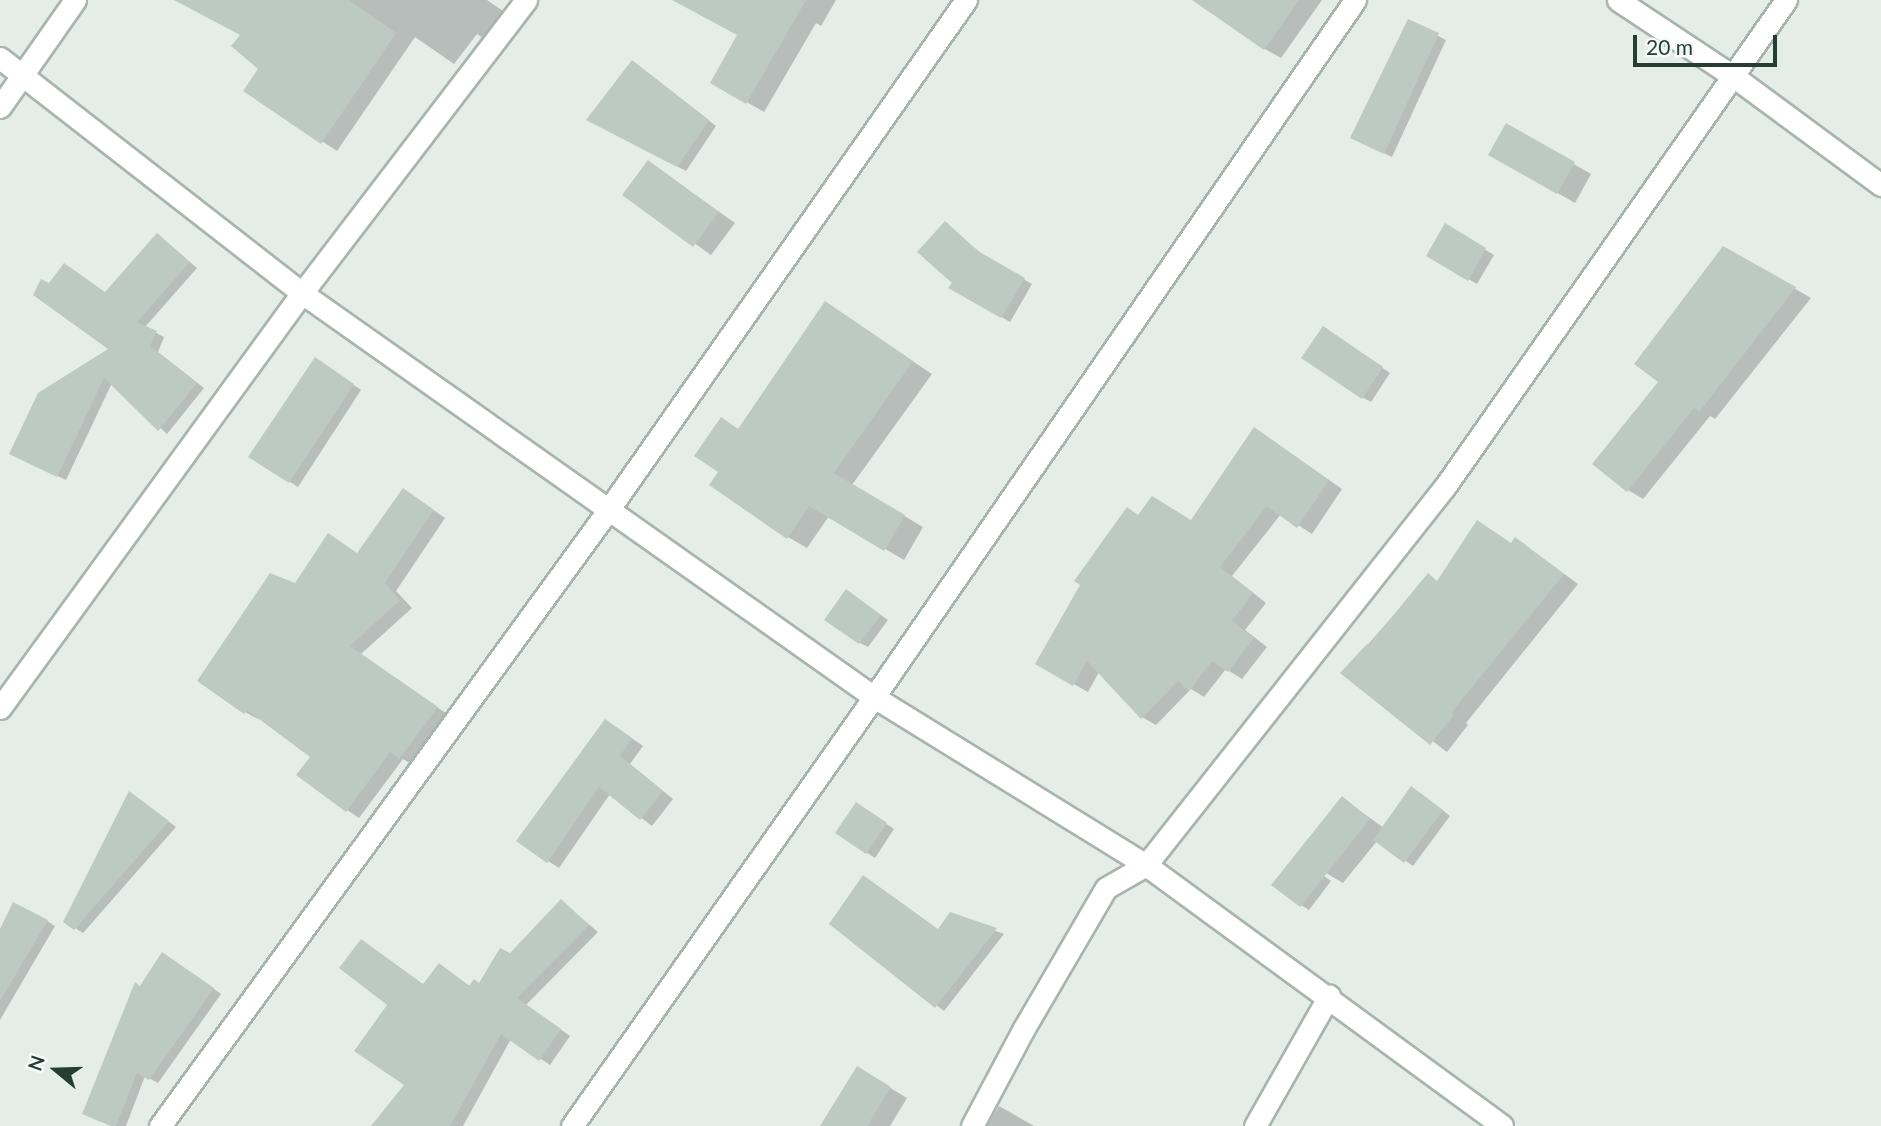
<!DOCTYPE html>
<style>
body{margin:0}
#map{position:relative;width:1881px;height:1126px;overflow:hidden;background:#e5ede9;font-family:Lato,sans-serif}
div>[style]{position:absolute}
.shadow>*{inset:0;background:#0003}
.building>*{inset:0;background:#bdcac4}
.roads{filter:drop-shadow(2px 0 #a8b5af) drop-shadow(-2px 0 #a8b5af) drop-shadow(0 2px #a8b5af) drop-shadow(0 -2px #a8b5af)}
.minor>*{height:21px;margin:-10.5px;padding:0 10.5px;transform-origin:10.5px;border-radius:10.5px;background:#fff}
span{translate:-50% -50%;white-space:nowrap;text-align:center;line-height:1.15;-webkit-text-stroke:5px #f5f9f7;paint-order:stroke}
.north{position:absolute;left:21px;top:1035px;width:70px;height:70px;-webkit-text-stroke:5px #f5f9f7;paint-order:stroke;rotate:289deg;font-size:19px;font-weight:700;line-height:28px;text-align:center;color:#253d35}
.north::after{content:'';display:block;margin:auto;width:24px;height:32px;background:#253d35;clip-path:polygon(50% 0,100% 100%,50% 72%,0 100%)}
.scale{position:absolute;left:1633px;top:35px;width:144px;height:32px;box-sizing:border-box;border:4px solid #253d35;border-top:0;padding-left:9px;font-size:21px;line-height:24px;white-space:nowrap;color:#253d35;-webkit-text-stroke:5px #f5f9f7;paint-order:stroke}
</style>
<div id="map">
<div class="shadow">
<div style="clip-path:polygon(187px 0,487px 0,506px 13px,488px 41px,477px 34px,454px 64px,415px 37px,337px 151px,245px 91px,260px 69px,242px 35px)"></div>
<div style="clip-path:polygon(674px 0,836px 0,821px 26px,816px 23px,764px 112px,712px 82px,739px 35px)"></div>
<div style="clip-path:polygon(1241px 0,1322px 0,1281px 58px,1265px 49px)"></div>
<div style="clip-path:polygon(1409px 21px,1446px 40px,1392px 157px,1361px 142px)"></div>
<div style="clip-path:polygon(633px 62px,716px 126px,686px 171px,596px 124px)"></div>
<div style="clip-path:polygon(1507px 126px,1591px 174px,1575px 203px,1491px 155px)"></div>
<div style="clip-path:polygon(648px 162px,735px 223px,711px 255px,625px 194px)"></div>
<div style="clip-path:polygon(945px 224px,987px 258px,1032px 284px,1010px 322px,951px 287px,954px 283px)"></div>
<div style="clip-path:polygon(1446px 226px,1494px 255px,1477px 284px,1429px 256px)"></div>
<div style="clip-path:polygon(158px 235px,197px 268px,145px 327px,164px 337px,158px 352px,204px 388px,167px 434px,112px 383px,66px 480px,19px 458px,111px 349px,50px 285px,106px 294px)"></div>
<div style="clip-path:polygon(1724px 248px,1811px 298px,1715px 419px,1710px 416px,1643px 499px,1628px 490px,1661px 382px)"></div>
<div style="clip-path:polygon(825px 303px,932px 374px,852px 485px,923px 527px,904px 560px,829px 516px,807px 548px,788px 537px,721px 419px,740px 430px)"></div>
<div style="clip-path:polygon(1331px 333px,1390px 373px,1371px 402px,1362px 397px)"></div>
<div style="clip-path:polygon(323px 364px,361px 390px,298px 487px,250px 456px)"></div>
<div style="clip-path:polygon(1255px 429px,1342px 489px,1312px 534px,1281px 514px,1232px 576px,1266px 603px,1245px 630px,1267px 647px,1242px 679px,1226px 669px,1204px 697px,1191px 689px,1156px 725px,1142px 717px,1099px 672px,1088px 692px,1038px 664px,1140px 516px,1192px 522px)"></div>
<div style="clip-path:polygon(416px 498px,445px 518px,396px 591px,412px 608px,361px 654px,450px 716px,413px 765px,403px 759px,359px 818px,347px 810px,312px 757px,259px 717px,258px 719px,245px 712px,295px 585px,358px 554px)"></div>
<div style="clip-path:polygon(1516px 539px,1578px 584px,1466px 723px,1468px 725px,1447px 752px,1343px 673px,1428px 576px,1438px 582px,1512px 544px)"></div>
<div style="clip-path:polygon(854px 596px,888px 620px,868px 647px,860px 643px)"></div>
<div style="clip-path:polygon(617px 728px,643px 746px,630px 764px,673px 799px,652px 826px,610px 794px,559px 868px,548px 861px)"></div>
<div style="clip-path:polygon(1420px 793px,1450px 816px,1413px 866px,1377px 841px,1343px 883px,1326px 873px,1342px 798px,1384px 828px)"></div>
<div style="clip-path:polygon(137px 798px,176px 827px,83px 933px,75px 928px)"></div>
<div style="clip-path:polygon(864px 809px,894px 829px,875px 858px,837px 833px)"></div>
<div style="clip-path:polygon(1303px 861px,1331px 881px,1309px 910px,1301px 905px)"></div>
<div style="clip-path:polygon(561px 901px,598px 932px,526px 1005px,570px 1036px,550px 1065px,511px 1039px,463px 1126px,373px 1126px,406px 1085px,424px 985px,449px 971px,471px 987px,480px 985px)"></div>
<div style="clip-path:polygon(950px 914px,1004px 934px,944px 1011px,831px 924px,939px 931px)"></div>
<div style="clip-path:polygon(47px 921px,55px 926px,0 1020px,0 933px)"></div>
<div style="clip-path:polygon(171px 959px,221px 994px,158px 1083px,145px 1076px,126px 1126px,112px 1126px,92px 1118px,84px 1114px,140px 988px)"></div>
<div style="clip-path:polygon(874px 1078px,907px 1098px,890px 1126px,822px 1126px)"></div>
<div style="clip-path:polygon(999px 1106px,1034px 1126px,987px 1126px)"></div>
</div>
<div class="building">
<div style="clip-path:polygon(174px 0,349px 0,396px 33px,321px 144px,243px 91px,258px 69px,231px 46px,240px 35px)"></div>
<div style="clip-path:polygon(672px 0,806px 0,746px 104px,710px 83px,737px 35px)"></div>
<div style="clip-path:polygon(1192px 0,1299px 0,1264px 50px)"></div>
<div style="clip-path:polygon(1408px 19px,1439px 33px,1384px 154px,1350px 138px)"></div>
<div style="clip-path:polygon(632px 60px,709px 120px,677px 167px,586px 120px)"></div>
<div style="clip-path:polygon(1506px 123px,1575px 162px,1557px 194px,1488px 155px)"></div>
<div style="clip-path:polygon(648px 160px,719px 212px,693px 247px,622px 195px)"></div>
<div style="clip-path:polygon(945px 221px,978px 251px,1025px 278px,1001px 318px,948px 288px,952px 283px,917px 252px)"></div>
<div style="clip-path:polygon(1445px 223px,1486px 248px,1468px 281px,1426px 256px)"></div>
<div style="clip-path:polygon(157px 233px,190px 262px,137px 322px,157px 331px,150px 346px,197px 383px,158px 431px,104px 378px,57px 477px,9px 454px,38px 393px,108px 349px,33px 295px,41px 279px,49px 283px,64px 263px,105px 292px)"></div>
<div style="clip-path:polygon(1723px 246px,1796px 287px,1699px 412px,1694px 408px,1627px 492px,1592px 464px,1658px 382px,1634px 364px)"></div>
<div style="clip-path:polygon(825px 301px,913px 361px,834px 473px,905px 515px,884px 551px,809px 506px,787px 539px,709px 485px,718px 472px,694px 456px,721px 417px,738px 429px)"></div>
<div style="clip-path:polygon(1323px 326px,1383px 367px,1362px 399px,1301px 358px)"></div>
<div style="clip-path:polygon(315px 357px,354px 384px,289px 483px,248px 457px)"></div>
<div style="clip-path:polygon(1254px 427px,1329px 480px,1297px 528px,1267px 506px,1220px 567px,1253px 593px,1232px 621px,1254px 638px,1228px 672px,1212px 661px,1189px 691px,1178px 681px,1141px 719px,1087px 661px,1073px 686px,1035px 664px,1080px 585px,1074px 581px,1127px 507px,1138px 515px,1152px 496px,1191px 520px)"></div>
<div style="clip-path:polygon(403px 488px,434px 510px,385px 583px,400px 600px,350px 646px,438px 707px,399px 759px,390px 752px,346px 812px,296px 775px,310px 757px,247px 710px,244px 714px,197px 681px,270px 573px,295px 583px,328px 533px,357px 553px)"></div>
<div style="clip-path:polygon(1477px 520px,1511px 543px,1515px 537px,1564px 574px,1451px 713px,1454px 715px,1430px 745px,1340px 673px,1367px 644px,1369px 645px,1428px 573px,1437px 581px)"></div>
<div style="clip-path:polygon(846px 589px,881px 615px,859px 644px,824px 620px)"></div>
<div style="clip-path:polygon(605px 719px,632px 738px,620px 756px,663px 791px,640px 820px,599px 787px,547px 863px,516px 841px)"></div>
<div style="clip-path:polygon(1411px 786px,1443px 810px,1404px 863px,1373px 840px)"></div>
<div style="clip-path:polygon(129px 791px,169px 821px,74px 930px,63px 922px)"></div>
<div style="clip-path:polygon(1342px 796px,1370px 819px,1300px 907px,1271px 885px)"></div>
<div style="clip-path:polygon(856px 802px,887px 823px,866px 854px,835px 833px)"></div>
<div style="clip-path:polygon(863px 875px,938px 929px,950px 912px,997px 928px,935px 1008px,829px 924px)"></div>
<div style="clip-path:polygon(561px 899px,589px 925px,517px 998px,561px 1029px,539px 1061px,501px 1034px,450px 1126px,371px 1126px,404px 1085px,354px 1051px,387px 1005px,339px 968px,361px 939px,423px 984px,439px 963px,469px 986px,474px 979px,479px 983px,500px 948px,510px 953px)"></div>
<div style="clip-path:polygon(13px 902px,48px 920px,0 1001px,0 929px)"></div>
<div style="clip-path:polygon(162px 952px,214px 988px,149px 1080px,137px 1073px,116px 1126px,111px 1126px,82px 1114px,135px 982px,140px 986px)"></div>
<div style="clip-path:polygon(857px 1066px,891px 1087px,867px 1126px,820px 1126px)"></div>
</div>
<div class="roads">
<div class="minor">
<div style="left:1618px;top:0;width:138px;rotate:33.5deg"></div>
<div style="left:1733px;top:76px;width:184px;rotate:36.4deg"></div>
<div style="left:0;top:58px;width:383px;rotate:37.9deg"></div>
<div style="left:302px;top:293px;width:700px;rotate:35.23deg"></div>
<div style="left:874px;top:697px;width:320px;rotate:31.7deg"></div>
<div style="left:1146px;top:865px;width:441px;rotate:36.2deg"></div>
<div style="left:0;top:107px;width:131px;rotate:-55deg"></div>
<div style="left:0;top:708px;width:513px;rotate:-53.96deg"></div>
<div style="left:302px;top:293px;width:369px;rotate:-52.6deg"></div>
<div style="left:160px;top:1126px;width:763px;rotate:-53.96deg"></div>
<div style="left:609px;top:509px;width:622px;rotate:-54.96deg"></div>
<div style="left:572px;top:1126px;width:525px;rotate:-54.86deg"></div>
<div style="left:874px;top:697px;width:847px;rotate:-55.39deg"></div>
<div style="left:972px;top:1126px;width:109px;rotate:-62deg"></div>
<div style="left:1023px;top:1030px;width:164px;rotate:-59.7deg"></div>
<div style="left:1106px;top:888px;width:46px;rotate:-29.9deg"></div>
<div style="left:1146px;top:865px;width:481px;rotate:-51.7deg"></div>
<div style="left:1444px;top:488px;width:596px;rotate:-54.98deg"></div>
<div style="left:1255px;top:1126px;width:150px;rotate:-60.4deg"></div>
</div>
</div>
<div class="north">N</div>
<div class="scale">20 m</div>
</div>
